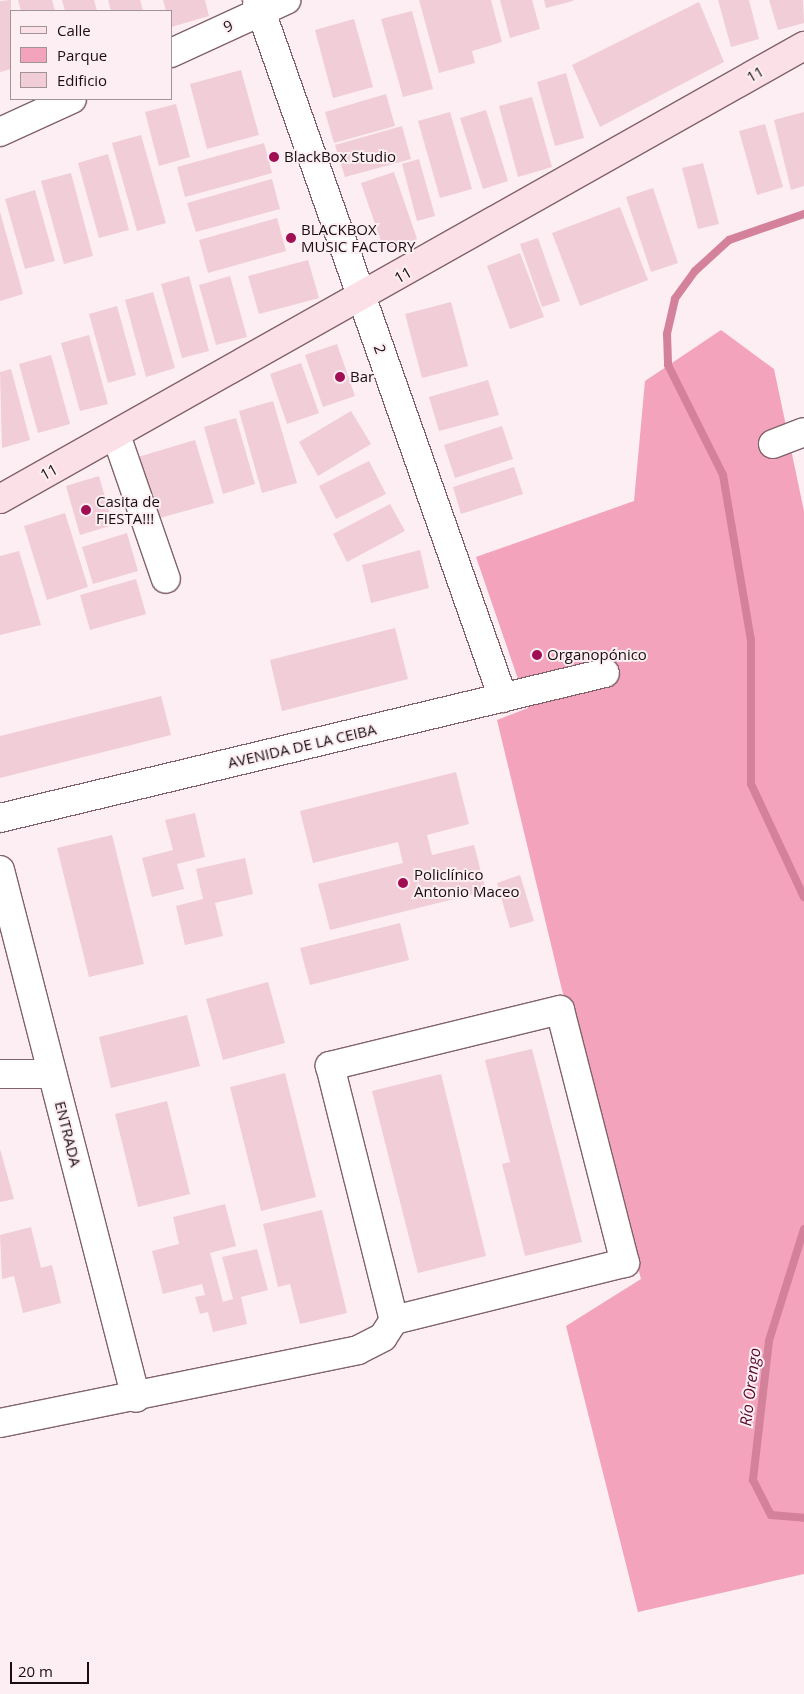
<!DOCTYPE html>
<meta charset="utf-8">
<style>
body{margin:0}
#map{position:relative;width:804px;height:1694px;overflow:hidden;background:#fceef2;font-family:"Open Sans",sans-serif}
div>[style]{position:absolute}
.green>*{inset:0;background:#f3a4bc}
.stream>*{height:8px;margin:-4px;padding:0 4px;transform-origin:4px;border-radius:4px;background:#d4829b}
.building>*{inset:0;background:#f1cdd7}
.roads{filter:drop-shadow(1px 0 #81626b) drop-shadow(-1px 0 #81626b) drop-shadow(0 1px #81626b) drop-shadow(0 -1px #81626b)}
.street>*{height:28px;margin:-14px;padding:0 14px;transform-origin:14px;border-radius:14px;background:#fff}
.secondary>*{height:28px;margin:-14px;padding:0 14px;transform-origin:14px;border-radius:14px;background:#fce0e8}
.dots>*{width:14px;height:14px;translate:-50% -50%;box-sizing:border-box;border:2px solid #fceef2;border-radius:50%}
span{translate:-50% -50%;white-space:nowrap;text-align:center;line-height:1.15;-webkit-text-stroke:4px #fceef2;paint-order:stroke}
.street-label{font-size:15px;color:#190e11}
.poi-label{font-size:15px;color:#190e11}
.left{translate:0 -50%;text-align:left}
.water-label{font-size:16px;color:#550a2b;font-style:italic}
.legend{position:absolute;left:10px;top:10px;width:162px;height:90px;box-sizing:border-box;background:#fceef2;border:1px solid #a19498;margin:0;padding:6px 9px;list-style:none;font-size:15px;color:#190e11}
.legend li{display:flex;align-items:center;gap:10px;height:25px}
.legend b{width:25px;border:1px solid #a19498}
.scale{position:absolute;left:10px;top:1662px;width:79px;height:22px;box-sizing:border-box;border:2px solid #190e11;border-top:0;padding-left:6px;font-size:15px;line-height:18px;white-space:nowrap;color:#190e11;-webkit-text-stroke:4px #fceef2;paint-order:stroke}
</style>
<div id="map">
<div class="green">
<div style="clip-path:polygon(721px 330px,774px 369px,804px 511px,804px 1574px,638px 1612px,566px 1326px,641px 1279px,561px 986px,497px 720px,528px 708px,476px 557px,634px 501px,645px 381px)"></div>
</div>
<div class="stream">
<div style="left:804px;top:214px;width:79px;rotate:160.9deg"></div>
<div style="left:729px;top:240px;width:46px;rotate:137.6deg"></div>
<div style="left:695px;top:271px;width:34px;rotate:126deg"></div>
<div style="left:675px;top:299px;width:36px;rotate:103deg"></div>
<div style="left:667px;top:334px;width:31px;rotate:88deg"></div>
<div style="left:668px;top:365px;width:123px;rotate:63.4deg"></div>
<div style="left:723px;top:475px;width:167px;rotate:80.4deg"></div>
<div style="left:751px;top:640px;width:144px;rotate:90deg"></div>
<div style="left:751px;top:784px;width:125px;rotate:64.9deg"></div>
<div style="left:804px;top:1229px;width:117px;rotate:107.4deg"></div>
<div style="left:769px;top:1341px;width:140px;rotate:96.6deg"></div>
<div style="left:753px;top:1480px;width:39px;rotate:63deg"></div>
<div style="left:771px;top:1515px;width:33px;rotate:5deg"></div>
</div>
<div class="building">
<div style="clip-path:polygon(11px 0,11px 69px,0 72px,0 1px)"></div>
<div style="clip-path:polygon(18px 0,52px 0,55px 11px,21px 11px)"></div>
<div style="clip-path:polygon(62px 0,94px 0,97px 11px,65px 11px)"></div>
<div style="clip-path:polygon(108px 0,140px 0,143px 11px,111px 11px)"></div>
<div style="clip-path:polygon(163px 0,205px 0,209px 16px,171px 27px,171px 11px,166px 11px)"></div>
<div style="clip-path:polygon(419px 0,491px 0,502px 42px,472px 51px,475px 63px,439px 73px)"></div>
<div style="clip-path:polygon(500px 0,532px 0,540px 29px,510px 38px)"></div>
<div style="clip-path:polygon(544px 0,573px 0,573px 1px,546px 8px)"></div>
<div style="clip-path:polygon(718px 0,749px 0,759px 39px,731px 47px)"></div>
<div style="clip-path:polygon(769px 0,803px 0,804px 23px,778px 30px)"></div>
<div style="clip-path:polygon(699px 2px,724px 62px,600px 127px,572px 65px)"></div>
<div style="clip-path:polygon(412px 11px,433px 89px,403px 97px,381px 19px)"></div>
<div style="clip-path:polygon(354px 19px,373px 87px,333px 98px,315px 30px)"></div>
<div style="clip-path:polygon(241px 70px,259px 135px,207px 149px,190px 84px)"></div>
<div style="clip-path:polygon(566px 73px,584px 138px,555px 146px,537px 82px)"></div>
<div style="clip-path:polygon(386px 94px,395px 126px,334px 143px,325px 112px)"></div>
<div style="clip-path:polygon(532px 97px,552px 167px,518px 177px,499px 106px)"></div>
<div style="clip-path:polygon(176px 104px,190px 157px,159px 166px,145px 112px)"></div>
<div style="clip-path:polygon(486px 110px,508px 181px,483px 189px,460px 118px)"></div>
<div style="clip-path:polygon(450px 112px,472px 189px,440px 198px,418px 121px)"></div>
<div style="clip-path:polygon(804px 112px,804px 186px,791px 190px,774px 120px)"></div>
<div style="clip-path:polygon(765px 124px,783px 187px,757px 195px,739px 131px)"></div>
<div style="clip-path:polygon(402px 126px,411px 159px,345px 177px,335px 145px)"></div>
<div style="clip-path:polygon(141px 135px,166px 223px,137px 231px,112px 143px)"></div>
<div style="clip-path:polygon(264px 143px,272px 173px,185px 197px,177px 167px)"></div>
<div style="clip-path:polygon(108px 154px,129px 230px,99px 238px,78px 163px)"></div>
<div style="clip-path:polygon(419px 159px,435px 216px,417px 221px,402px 164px)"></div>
<div style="clip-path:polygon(703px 163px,719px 224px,698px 229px,682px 168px)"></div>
<div style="clip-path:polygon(394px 172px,417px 239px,384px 250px,361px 183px)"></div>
<div style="clip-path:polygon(71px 173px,93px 256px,64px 264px,41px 181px)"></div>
<div style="clip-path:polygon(272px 179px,280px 209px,196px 232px,187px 203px)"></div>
<div style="clip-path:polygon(653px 188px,678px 263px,651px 272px,626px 197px)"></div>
<div style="clip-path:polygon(35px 190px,55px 261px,25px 269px,5px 199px)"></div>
<div style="clip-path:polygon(620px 207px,648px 280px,580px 306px,552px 233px)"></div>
<div style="clip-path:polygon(0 212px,23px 294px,0 301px)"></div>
<div style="clip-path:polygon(277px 218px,286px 251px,208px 273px,199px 240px)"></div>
<div style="clip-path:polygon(538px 238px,560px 301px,542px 307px,520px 244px)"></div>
<div style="clip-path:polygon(520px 253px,544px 317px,510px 329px,487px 266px)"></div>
<div style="clip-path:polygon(308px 260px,319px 298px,259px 314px,248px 276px)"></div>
<div style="clip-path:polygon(189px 276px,209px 351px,182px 358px,161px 284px)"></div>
<div style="clip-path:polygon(230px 276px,247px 337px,216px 345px,199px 285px)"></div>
<div style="clip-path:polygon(153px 292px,175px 368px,146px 377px,125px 300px)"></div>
<div style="clip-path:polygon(451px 302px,468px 366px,422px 378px,405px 314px)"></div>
<div style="clip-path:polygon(117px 306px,136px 375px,108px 383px,89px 314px)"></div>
<div style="clip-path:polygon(89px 335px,108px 404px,80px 411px,61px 343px)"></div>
<div style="clip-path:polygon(337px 344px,355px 396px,323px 407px,305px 355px)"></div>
<div style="clip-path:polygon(51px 355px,70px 424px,38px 433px,19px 364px)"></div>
<div style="clip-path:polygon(301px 363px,319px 413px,287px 424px,270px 374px)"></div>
<div style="clip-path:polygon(11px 369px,30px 440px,2px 448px,0 372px)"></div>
<div style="clip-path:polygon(488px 380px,499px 415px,439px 431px,429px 397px)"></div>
<div style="clip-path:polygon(273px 401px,297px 483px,262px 493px,239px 411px)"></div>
<div style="clip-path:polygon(351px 411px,371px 444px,318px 476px,299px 442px)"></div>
<div style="clip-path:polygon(236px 418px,255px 484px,223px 494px,204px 427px)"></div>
<div style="clip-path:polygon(502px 426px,513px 459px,455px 478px,444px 445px)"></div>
<div style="clip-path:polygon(195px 440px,214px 503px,156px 519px,138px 457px)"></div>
<div style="clip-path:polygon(369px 461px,386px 494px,336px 519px,319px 486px)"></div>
<div style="clip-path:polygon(514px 467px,523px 494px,461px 514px,453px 487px)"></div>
<div style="clip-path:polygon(99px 476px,113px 525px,80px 535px,66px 486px)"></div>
<div style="clip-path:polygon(390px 504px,405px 531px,347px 562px,333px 534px)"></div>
<div style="clip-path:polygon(65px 513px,88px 587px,47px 600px,24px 526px)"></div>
<div style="clip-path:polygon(127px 533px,138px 571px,93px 584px,82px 547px)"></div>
<div style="clip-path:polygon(420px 550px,429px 588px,371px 603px,362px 565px)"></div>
<div style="clip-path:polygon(19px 551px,41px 625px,0 635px,0 556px)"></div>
<div style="clip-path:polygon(136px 579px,146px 614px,90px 630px,80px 595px)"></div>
<div style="clip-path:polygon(395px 628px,408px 679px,282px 711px,270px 660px)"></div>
<div style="clip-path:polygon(161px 696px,171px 735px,0 778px,0 736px)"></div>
<div style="clip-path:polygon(456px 772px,469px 824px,427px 835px,432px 855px,474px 845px,486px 891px,330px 930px,318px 884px,403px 863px,398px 842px,313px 863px,300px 811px)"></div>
<div style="clip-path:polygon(195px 813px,205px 857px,177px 864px,184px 889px,152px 897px,142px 858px,173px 850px,165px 820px)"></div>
<div style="clip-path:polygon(112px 835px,144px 964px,89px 977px,57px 848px)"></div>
<div style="clip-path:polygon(245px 858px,253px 894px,215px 903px,223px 936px,185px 945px,176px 906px,203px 899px,196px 869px)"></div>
<div style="clip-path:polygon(520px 875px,534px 921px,510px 928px,497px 883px)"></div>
<div style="clip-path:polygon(400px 923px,409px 960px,310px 985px,300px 948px)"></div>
<div style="clip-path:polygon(268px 982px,285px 1043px,223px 1060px,206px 999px)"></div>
<div style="clip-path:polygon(187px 1015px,200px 1066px,111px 1088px,99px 1037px)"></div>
<div style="clip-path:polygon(532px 1049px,582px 1242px,525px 1256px,502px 1164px,510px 1162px,485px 1060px)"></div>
<div style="clip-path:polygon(285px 1073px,316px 1197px,261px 1211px,230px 1087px)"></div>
<div style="clip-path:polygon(441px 1074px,486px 1256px,418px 1273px,372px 1091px)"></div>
<div style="clip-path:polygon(167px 1101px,190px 1194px,138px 1207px,115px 1114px)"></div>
<div style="clip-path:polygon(0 1149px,14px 1199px,0 1202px)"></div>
<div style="clip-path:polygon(225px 1204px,236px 1246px,210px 1253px,223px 1302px,233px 1299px,222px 1257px,257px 1249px,268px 1290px,241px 1297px,247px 1324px,213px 1332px,208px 1312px,200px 1314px,195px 1297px,205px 1295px,202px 1284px,163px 1294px,152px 1251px,179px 1244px,173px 1217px)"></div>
<div style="clip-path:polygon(322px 1210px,347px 1313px,300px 1324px,290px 1284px,278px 1287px,263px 1224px)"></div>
<div style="clip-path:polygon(31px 1227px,41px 1268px,52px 1265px,61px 1303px,23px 1313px,14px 1276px,2px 1279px,0 1235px)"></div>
</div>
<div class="roads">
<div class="street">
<div style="left:257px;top:0;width:740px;rotate:70.59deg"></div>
<div style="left:171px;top:53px;width:127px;rotate:-24.7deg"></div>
<div style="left:0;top:132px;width:79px;rotate:-24.6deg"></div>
<div style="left:116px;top:435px;width:152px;rotate:70.9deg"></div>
<div style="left:773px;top:444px;width:33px;rotate:-21deg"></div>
<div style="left:0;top:818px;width:622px;rotate:-13.48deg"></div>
<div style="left:0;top:870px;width:545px;rotate:75.56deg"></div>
<div style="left:0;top:1074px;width:52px"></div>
<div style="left:0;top:1423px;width:365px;rotate:-11.5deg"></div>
<div style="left:358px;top:1350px;width:28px;rotate:-27deg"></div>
<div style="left:383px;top:1337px;width:20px;rotate:-57deg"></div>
<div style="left:394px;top:1320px;width:238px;rotate:-13.9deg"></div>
<div style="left:625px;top:1263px;width:261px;rotate:-104.4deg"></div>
<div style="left:560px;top:1010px;width:237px;rotate:166.3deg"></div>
<div style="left:330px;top:1066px;width:262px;rotate:75.9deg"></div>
</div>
<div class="secondary">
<div style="left:0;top:499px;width:923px;rotate:-29.4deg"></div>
</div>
</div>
<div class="dots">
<div style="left:274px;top:157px;background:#a00e54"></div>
<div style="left:291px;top:238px;background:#a00e54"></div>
<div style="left:340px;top:377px;background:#a00e54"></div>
<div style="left:86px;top:510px;background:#a00e54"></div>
<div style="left:537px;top:655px;background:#a00e54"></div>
<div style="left:403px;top:883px;background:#a00e54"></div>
</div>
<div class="street-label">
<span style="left:228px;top:26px;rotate:-25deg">9</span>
<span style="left:755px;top:74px;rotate:-30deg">11</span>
<span style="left:403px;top:275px;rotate:-30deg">11</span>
<span style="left:380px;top:349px;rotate:71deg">2</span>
<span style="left:49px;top:472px;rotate:-29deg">11</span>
<span style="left:302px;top:746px;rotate:-13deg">AVENIDA DE LA CEIBA</span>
<span style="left:68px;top:1134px;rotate:76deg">ENTRADA</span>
</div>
<div class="poi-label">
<span class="left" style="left:284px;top:157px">BlackBox Studio</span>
<span class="left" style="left:301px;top:238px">BLACKBOX<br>MUSIC FACTORY</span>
<span class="left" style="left:350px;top:377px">Bar</span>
<span class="left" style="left:96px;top:510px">Casita de<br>FIESTA!!!</span>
<span class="left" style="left:547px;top:655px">Organopónico</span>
<span class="left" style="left:414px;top:883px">Policlínico<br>Antonio Maceo</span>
</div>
<div class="water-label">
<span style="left:750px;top:1387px;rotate:-83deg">Río Orengo</span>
</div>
<ul class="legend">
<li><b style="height:6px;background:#fce0e8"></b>Calle</li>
<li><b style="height:14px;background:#f3a4bc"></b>Parque</li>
<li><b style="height:14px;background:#f1cdd7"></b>Edificio</li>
</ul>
<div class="scale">20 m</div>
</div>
